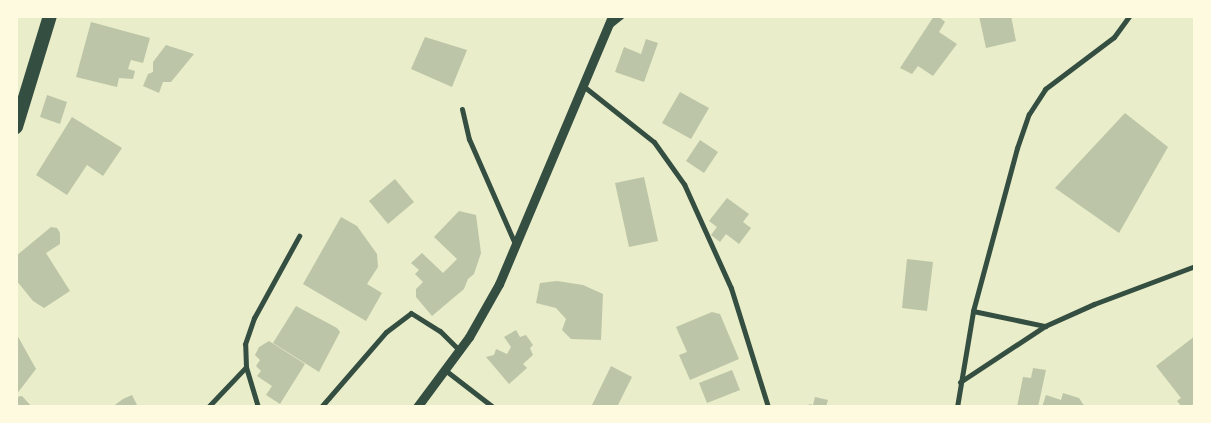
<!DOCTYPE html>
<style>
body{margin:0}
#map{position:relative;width:1211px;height:423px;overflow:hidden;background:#e9edc9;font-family:"Public Sans",sans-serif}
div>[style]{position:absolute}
.building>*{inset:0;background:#bcc5a7}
.minor>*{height:5px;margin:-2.5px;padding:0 2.5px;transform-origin:2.5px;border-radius:2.5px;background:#344e41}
.tertiary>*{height:9px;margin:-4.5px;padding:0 4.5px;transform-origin:4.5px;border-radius:4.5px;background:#344e41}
.trunk>*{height:14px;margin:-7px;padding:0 7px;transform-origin:7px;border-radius:7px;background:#344e41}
span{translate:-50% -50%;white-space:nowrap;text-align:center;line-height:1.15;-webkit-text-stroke:4px #fefae0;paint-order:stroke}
.frame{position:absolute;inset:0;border:18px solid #fefae0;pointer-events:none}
</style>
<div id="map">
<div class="building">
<div style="clip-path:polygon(934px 16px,938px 16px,945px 22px,939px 32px,957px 44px,933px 76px,918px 66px,912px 74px,900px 68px)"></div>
<div style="clip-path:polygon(979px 16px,1011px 16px,1016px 41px,986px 48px)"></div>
<div style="clip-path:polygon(91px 22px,150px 38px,143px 63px,131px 60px,128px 69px,135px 71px,133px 79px,119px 78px,117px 87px,76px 77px)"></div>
<div style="clip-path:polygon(425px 37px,467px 50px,452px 87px,411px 69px)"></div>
<div style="clip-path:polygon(646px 39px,658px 43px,644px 82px,615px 72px,624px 47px,641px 54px)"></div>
<div style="clip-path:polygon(166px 45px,194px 54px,171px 82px,163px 82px,159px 93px,143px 86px,148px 74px,153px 72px,153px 62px)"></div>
<div style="clip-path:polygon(680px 92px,709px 108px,691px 139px,662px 123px)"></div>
<div style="clip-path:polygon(47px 95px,67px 102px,60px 124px,40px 117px)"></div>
<div style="clip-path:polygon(1125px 113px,1168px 147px,1119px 233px,1055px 188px)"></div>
<div style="clip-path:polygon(72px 117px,122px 148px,103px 176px,87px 165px,67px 195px,36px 175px)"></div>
<div style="clip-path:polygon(700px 140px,718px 152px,704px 173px,686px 161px)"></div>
<div style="clip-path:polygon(644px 177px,658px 241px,629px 247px,615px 183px)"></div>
<div style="clip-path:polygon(395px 179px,414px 202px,388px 224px,369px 201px)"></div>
<div style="clip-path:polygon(727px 198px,749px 214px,743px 222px,751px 228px,739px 244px,726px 234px,720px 242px,711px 235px,717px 227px,709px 221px)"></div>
<div style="clip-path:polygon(459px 211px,476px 215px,481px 253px,474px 274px,468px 279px,464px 289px,432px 316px,416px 297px,416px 289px,423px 282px,415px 274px,419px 270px,411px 263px,422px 253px,443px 273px,457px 259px,434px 237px)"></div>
<div style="clip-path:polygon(341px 217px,357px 226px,377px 254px,378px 267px,367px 284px,382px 293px,366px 321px,303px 284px)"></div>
<div style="clip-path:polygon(51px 227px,57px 228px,60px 233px,60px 244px,46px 253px,70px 291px,44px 308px,33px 301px,16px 280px,16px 256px)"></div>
<div style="clip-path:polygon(907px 259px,933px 262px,927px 311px,902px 308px)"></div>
<div style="clip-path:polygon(557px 281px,583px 285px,603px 294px,601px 340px,571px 339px,562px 330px,566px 319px,556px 308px,536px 303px,540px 283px)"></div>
<div style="clip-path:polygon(296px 306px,337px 328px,340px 332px,319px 372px,273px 343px)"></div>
<div style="clip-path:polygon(712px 312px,720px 314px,739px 359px,690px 380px,679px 355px,687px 352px,676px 327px)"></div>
<div style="clip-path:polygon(516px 330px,520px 337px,526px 335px,533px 345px,530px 348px,533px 355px,523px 364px,527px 368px,509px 384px,486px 357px,494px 355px,496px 349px,507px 354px,511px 347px,504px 337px)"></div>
<div style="clip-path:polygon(16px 333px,36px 369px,16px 395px)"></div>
<div style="clip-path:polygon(1195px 336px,1195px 403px,1189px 407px,1182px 407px,1177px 401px,1181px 398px,1156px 366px)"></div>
<div style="clip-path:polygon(269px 341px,305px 364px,280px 404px,266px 395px,272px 386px,257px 376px,261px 371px,256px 366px,260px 360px,255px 355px,259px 347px)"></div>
<div style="clip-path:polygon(611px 366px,632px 377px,617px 407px,596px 407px,592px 405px)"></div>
<div style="clip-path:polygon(1033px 368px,1046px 370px,1038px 407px,1017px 407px,1023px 377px,1031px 378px)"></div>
<div style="clip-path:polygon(732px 370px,740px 390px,707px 403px,699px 383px)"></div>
<div style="clip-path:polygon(1063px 393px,1079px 398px,1085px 407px,1042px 407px,1046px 395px,1061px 400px)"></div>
<div style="clip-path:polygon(132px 395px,138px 407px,112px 407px,123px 399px)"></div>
<div style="clip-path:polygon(22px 396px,32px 407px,16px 407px,16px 397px)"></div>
<div style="clip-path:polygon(815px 397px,828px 400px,826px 407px,809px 407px,809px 404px,813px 405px)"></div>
</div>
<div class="minor">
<div style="left:609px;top:26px;width:16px;rotate:-38deg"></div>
<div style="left:582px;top:85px;width:92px;rotate:38.4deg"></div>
<div style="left:654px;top:142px;width:52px;rotate:54.5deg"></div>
<div style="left:684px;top:184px;width:114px;rotate:65.7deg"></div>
<div style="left:731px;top:288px;width:125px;rotate:72.7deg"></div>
<div style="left:462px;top:109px;width:31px;rotate:77deg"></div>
<div style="left:469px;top:139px;width:115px;rotate:66.3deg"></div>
<div style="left:973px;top:311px;width:74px;rotate:11.8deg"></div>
<div style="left:445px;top:370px;width:61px;rotate:37.6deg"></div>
<div style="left:960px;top:382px;width:102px;rotate:-33.4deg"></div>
<div style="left:1045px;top:326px;width:54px;rotate:-24.2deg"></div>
<div style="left:1094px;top:304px;width:108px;rotate:-20.6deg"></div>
<div style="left:208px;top:407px;width:55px;rotate:-46.5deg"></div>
<div style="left:258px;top:407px;width:42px;rotate:-106.7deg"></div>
<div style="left:246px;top:367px;width:23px;rotate:-92deg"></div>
<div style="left:245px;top:344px;width:28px;rotate:-71deg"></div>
<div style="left:254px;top:318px;width:94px;rotate:-61.2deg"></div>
<div style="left:321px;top:407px;width:99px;rotate:-49.1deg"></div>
<div style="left:386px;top:332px;width:31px;rotate:-37deg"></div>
<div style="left:411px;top:313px;width:34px;rotate:32deg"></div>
<div style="left:440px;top:331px;width:27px;rotate:45deg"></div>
<div style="left:957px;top:407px;width:97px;rotate:-80.5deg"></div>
<div style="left:973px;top:311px;width:169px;rotate:-74.9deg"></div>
<div style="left:1017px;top:148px;width:36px;rotate:-71deg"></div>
<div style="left:1029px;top:114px;width:30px;rotate:-57deg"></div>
<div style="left:1045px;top:89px;width:86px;rotate:-37deg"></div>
<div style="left:1114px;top:37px;width:26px;rotate:-54deg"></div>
</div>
<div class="tertiary">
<div style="left:417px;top:407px;width:87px;rotate:-53.4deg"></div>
<div style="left:469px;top:337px;width:61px;rotate:-60.5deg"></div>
<div style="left:499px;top:284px;width:291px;rotate:-67.1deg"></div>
</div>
<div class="trunk">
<div style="left:16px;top:127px;width:116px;rotate:-73deg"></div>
</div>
<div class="frame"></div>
</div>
